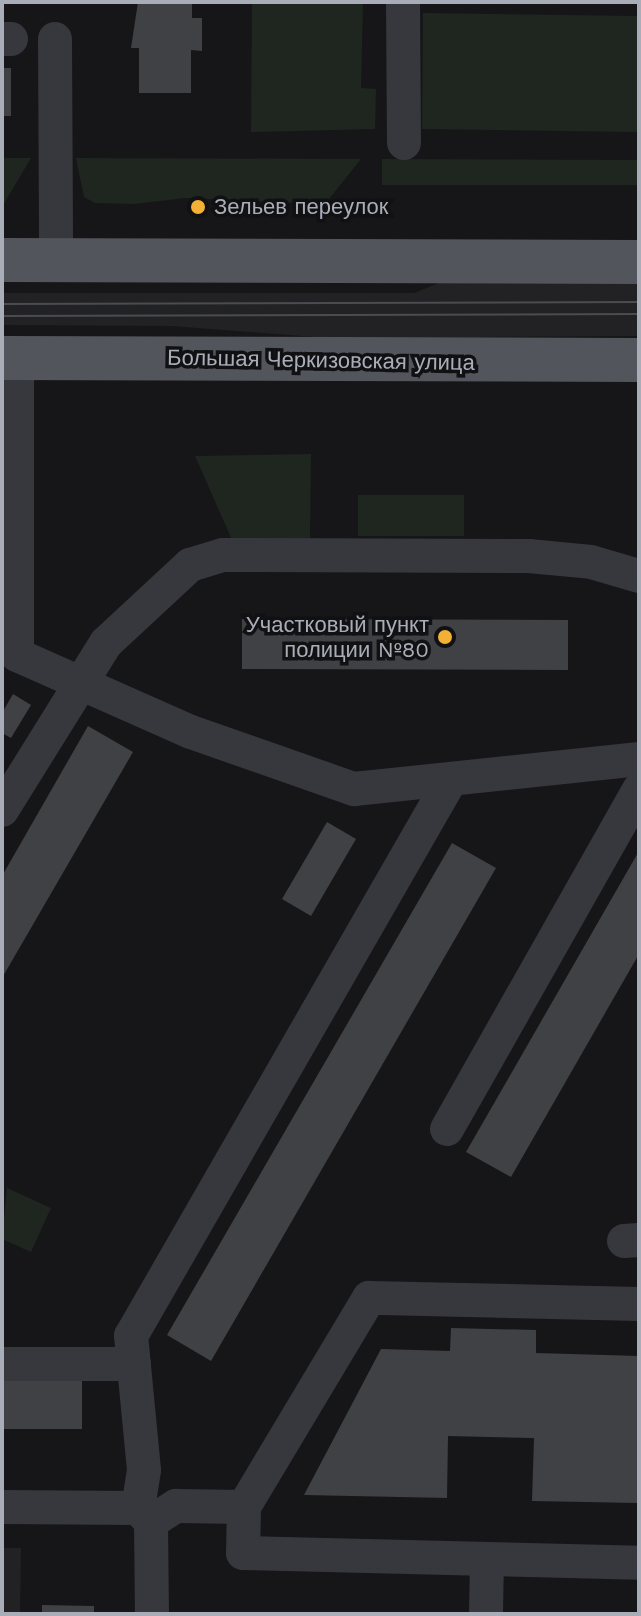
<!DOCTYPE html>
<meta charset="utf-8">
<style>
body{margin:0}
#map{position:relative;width:641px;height:1616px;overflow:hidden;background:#161618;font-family:"Work Sans",sans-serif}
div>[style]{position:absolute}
.built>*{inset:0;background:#222225}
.green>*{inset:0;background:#1e261f}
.building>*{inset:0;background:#404145}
.minor>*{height:34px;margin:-17px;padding:0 17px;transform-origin:17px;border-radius:17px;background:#37383d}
.major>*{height:44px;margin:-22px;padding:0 22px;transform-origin:22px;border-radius:22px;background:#53555c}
.tram>*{height:2px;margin:-1px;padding:0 1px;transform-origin:1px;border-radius:1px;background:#4a4c52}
.dots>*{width:22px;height:22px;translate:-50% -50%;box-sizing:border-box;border:4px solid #111113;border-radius:50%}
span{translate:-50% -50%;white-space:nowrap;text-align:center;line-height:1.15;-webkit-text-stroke:7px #111113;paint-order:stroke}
.poi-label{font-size:22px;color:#a8adb8}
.left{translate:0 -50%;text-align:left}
.right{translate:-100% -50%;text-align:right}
.street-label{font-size:22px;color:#a8adb8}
.frame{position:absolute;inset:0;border:4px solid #a8adb8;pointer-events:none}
</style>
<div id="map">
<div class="built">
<div style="clip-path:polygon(639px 279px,639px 336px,328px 338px,171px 326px,2px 325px,2px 293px,414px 293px,444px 281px)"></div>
<div style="clip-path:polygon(2px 1548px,21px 1548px,20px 1614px,2px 1614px)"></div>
</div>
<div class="green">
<div style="clip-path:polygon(252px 2px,363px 2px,361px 88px,376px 89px,375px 129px,251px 132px)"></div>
<div style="clip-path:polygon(423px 13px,639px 16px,639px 132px,422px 129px)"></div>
<div style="clip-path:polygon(2px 158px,31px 158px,2px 207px)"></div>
<div style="clip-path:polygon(76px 158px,361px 159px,325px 204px,185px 198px,134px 204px,95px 203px,84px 197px)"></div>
<div style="clip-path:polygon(382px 159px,639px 160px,639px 185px,382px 185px)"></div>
<div style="clip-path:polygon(311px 454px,310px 541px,232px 540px,195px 456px)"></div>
<div style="clip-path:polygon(358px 495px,464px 495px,464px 536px,358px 536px)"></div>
<div style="clip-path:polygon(7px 1188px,51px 1208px,31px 1252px,2px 1239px)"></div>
</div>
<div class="building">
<div style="clip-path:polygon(138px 2px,192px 2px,192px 18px,202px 18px,202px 51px,191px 50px,191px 93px,139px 93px,139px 48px,131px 48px)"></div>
<div style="clip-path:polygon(2px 68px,11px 68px,11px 116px,2px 116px)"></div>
<div style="clip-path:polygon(242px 619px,568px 620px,568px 670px,242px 669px)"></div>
<div style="clip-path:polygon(13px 694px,31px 705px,11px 738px,2px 733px,2px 713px)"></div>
<div style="clip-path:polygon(88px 726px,133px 752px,2px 978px,2px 876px)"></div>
<div style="clip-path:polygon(327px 822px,356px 839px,311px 916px,282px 899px)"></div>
<div style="clip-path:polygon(452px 843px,496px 868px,211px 1361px,167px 1335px)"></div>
<div style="clip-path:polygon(639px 851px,639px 954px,511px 1177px,466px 1152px)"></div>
<div style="clip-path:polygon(451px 1328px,536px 1330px,536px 1353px,639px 1356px,638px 1503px,532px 1501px,534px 1438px,448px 1436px,447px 1498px,304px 1495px,381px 1349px,450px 1351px)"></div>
<div style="clip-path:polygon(2px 1377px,82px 1377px,82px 1429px,2px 1429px)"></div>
<div style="clip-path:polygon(42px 1605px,94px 1606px,94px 1614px,42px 1614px)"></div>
</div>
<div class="minor">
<div style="left:403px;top:2px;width:141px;rotate:89.6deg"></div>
<div style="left:2px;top:39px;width:9px"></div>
<div style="left:55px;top:39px;width:221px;rotate:89.7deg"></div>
<div style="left:17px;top:358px;width:297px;rotate:90deg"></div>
<div style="left:17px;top:655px;width:190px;rotate:23.9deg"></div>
<div style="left:191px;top:732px;width:173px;rotate:19.3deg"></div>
<div style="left:354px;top:789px;width:287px;rotate:-6deg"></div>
<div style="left:2px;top:810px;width:197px;rotate:-58.1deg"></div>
<div style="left:106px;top:643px;width:115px;rotate:-42.9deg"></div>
<div style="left:190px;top:565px;width:34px;rotate:-17deg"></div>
<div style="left:223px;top:555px;width:306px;rotate:0.2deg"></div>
<div style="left:529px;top:556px;width:62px;rotate:5.5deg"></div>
<div style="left:591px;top:562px;width:50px;rotate:16.3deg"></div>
<div style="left:447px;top:1129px;width:390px;rotate:-60.5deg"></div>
<div style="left:624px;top:1241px;width:15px;rotate:-4deg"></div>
<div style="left:639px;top:1304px;width:270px;rotate:-178.7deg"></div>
<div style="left:369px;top:1298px;width:244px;rotate:120.9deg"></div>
<div style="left:244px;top:1507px;width:46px;rotate:91.2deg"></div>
<div style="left:243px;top:1553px;width:396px;rotate:1.4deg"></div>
<div style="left:2px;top:1364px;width:132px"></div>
<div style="left:2px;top:1507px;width:136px;rotate:0.4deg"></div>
<div style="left:138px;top:1508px;width:19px;rotate:47deg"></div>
<div style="left:151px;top:1522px;width:92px;rotate:89.4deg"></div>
<div style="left:138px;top:1508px;width:38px;rotate:-81deg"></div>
<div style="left:144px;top:1470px;width:135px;rotate:-95.5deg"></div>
<div style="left:131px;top:1336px;width:640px;rotate:-60.11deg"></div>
<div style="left:151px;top:1522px;width:30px;rotate:-33deg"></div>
<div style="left:176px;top:1506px;width:68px;rotate:0.8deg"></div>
<div style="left:486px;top:1614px;width:55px;rotate:-89deg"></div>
</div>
<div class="major">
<div style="left:2px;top:260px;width:637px;rotate:0.18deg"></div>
<div style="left:2px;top:358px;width:637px;rotate:0.18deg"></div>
</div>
<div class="tram">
<div style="left:2px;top:304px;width:637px;rotate:-0.18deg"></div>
<div style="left:2px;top:316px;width:637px;rotate:-0.18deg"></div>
</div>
<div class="dots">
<div style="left:198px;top:207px;background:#f2b134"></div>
<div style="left:445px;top:637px;background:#f2b134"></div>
</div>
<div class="poi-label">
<span class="left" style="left:214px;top:207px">Зельев переулок</span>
<span class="right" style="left:429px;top:637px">Участковый пункт<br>полиции №80</span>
</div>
<div class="street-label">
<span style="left:321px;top:360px;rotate:1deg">Большая Черкизовская улица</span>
</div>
<div class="frame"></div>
</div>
